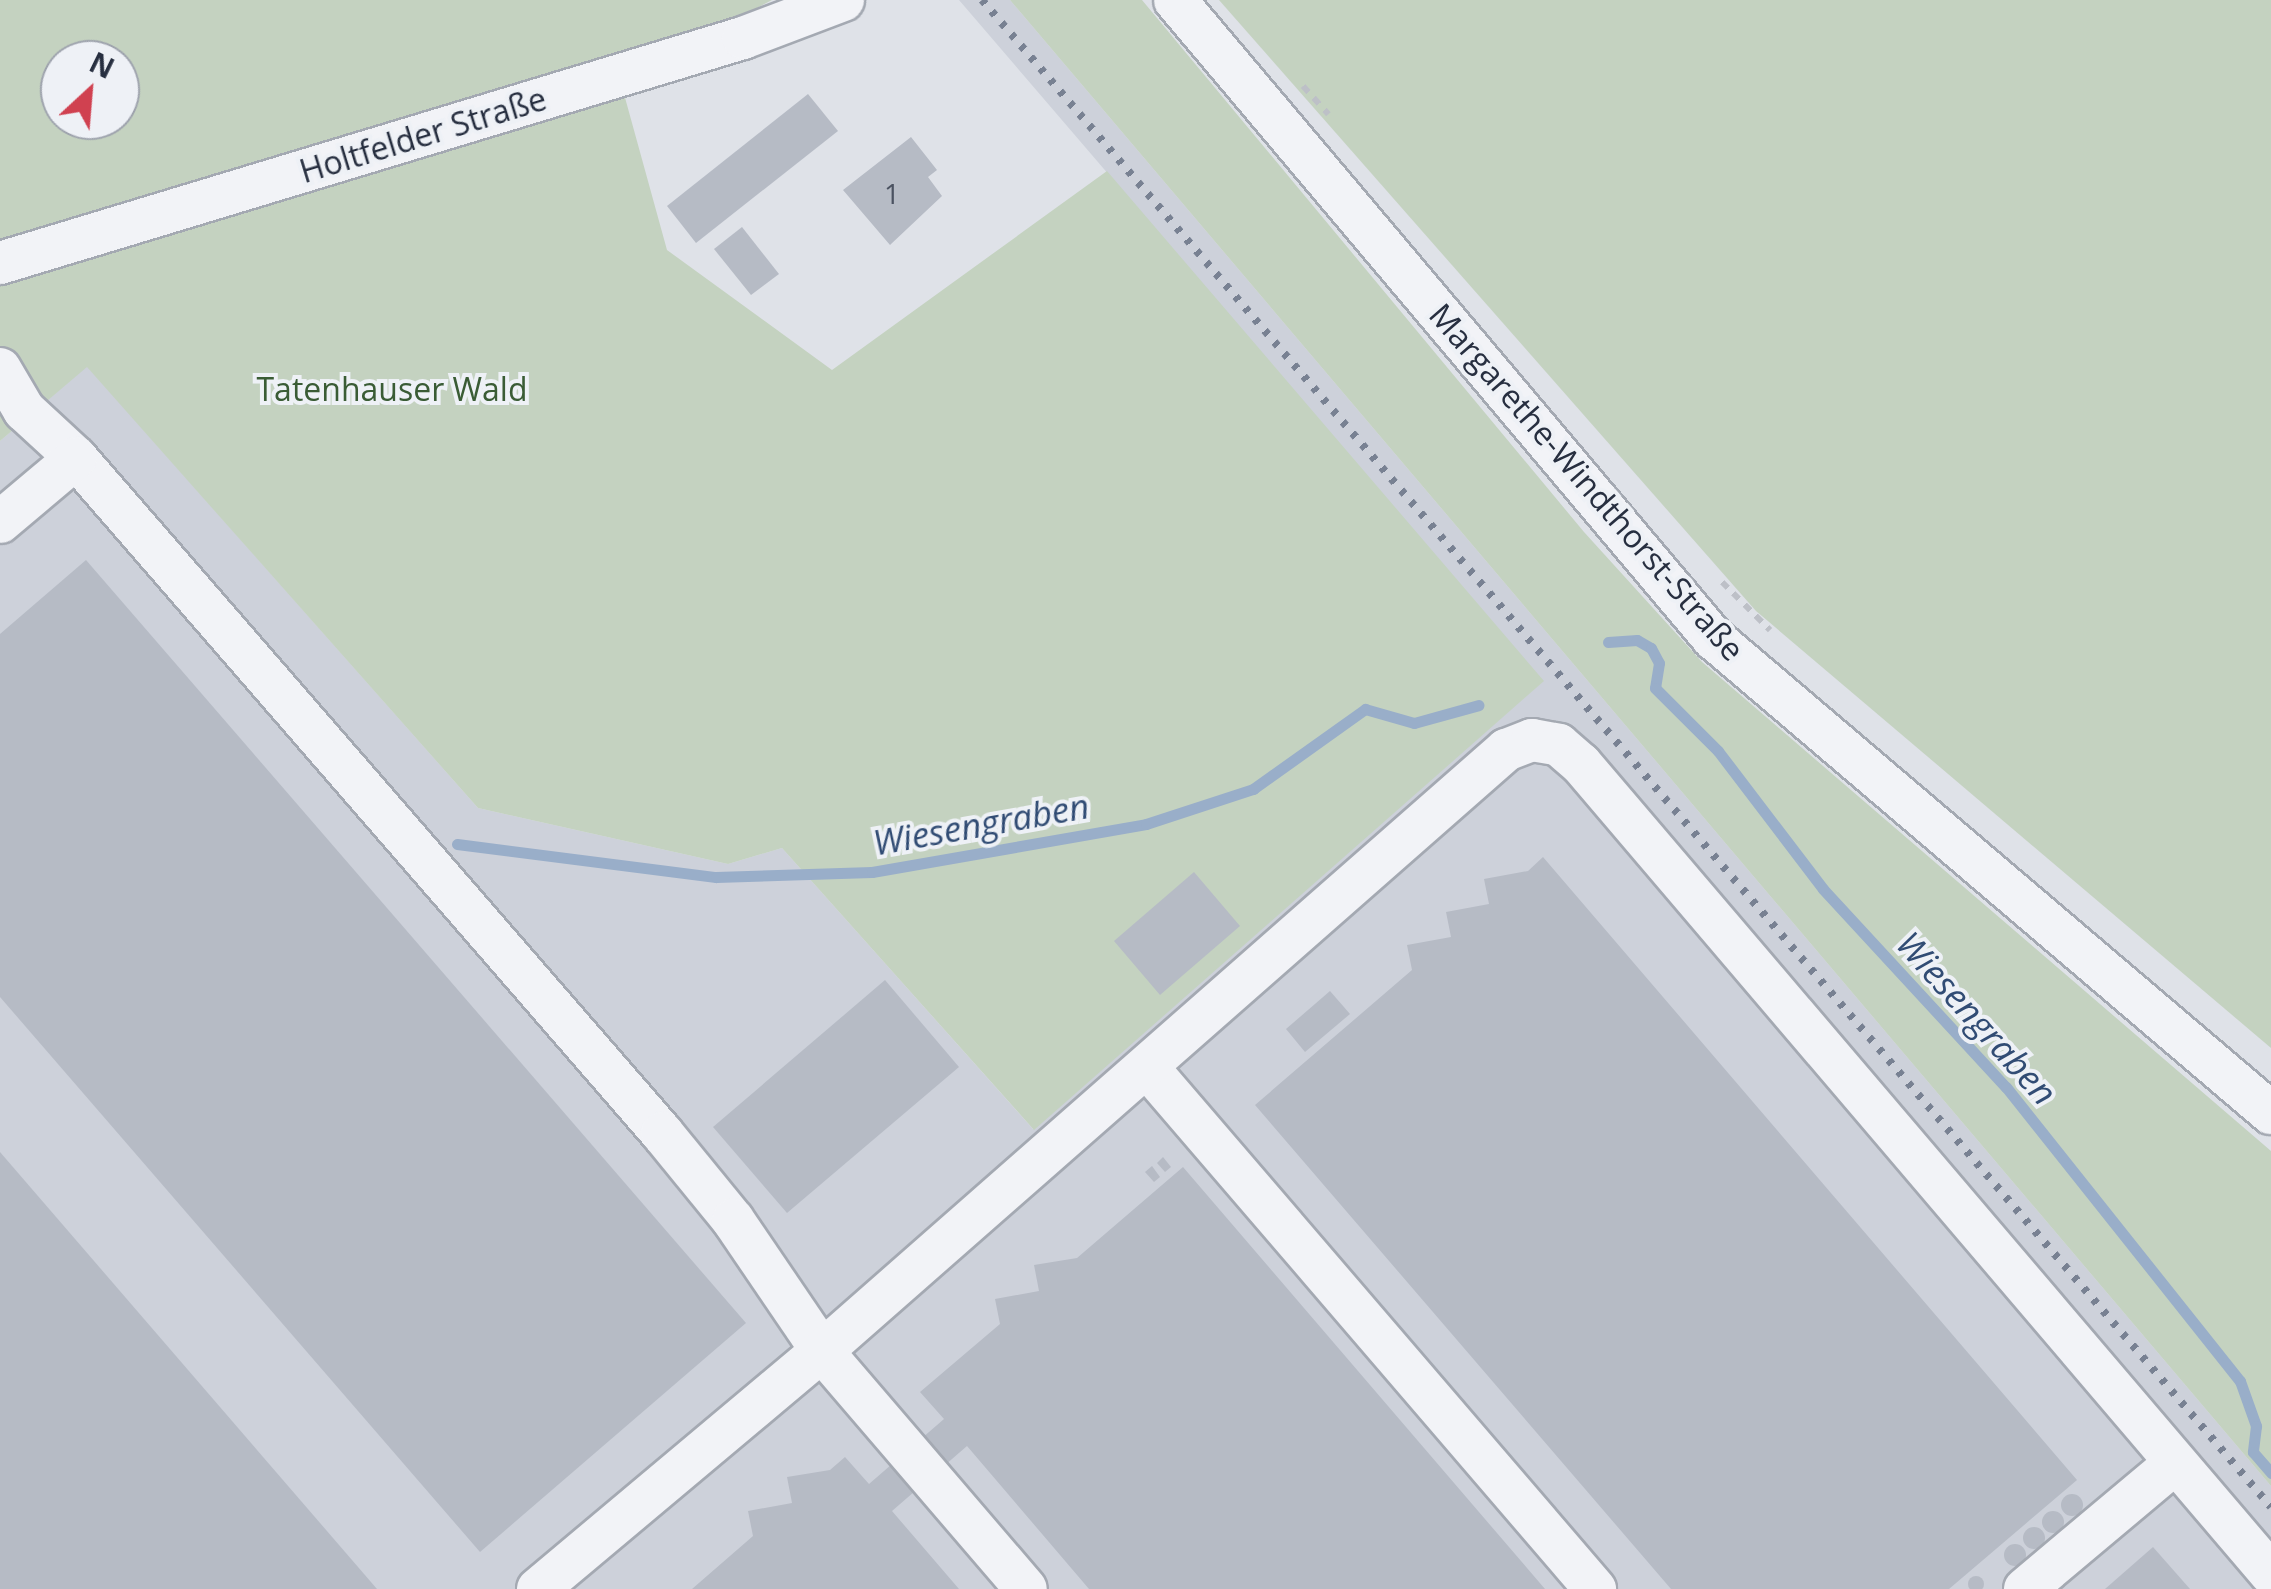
<!DOCTYPE html>
<meta charset="utf-8">
<style>
body{margin:0}
#map{position:relative;width:2271px;height:1589px;overflow:hidden;background:#dfe2e8;font-family:"Open Sans",sans-serif}
div>[style]{position:absolute}
.built>*{inset:0;background:#cdd1da}
.green>*{inset:0;background:#c4d2c0}
.stream>*{height:11px;margin:-5.5px;padding:0 5.5px;transform-origin:5.5px;border-radius:5.5px;background:#99aec9}
.building>*{inset:0;background:#b6bbc5}
.round{border-radius:50%}
.path>*{height:6px;margin-top:-3px;transform-origin:0;background:repeating-linear-gradient(90deg,#bdc0c7 0 8px,transparent 0 16px)}
.roads{filter:drop-shadow(2px 0 #a4a9b2) drop-shadow(-2px 0 #a4a9b2) drop-shadow(0 2px #a4a9b2) drop-shadow(0 -2px #a4a9b2)}
.minor>*{height:42px;margin:-21px;padding:0 21px;transform-origin:21px;border-radius:21px;background:#f2f3f7}
.rail>*{height:8px;margin-top:-4px;transform-origin:0;background:repeating-linear-gradient(90deg,#788192 0 5px,transparent 0 15px)}
span{translate:-50% -50%;white-space:nowrap;text-align:center;line-height:1.15;-webkit-text-stroke:8px #eef1f6;paint-order:stroke}
.number-label{font-size:28px;color:#4b5261}
.number-label span{-webkit-text-stroke-width:0}
.street-label{font-size:32px;color:#272f40}
.park-label{font-size:32px;color:#3a5c35}
.water-label{font-size:35px;color:#314c74;font-style:italic}
.north{position:absolute;left:40px;top:40px;width:100px;height:100px;box-sizing:border-box;background:#eef1f6;border:2px solid #9ea3ad;border-radius:50%;rotate:26deg;font-size:28px;font-weight:700;line-height:40px;text-align:center;color:#272f40}
.north::after{content:'';display:block;margin:auto;width:35px;height:45px;background:#d04150;clip-path:polygon(50% 0,100% 100%,50% 72%,0 100%)}
</style>
<div id="map">
<div class="built">
<div style="clip-path:polygon(959px 0,1010px 0,2271px 1486px,2271px 1589px,0 1589px,0 441px,87px 366px,478px 808px,728px 864px,782px 848px,1033px 1129px,1543px 681px)"></div>
</div>
<div class="green">
<div style="clip-path:polygon(evenodd,0 0,772px 0,721px 27px,0 250px,0 0,60px 60px,120px 60px,120px 120px,60px 120px,60px 60px)"></div>
<div style="clip-path:polygon(1010px 0,1142px 0,1584px 532px,1702px 662px,2271px 1151px,2271px 1486px)"></div>
<div style="clip-path:polygon(1219px 0,2271px 0,2271px 1048px,1756px 611px)"></div>
<div style="clip-path:polygon(624px 94px,667px 250px,832px 370px,1107px 171px,1544px 681px,1034px 1130px,782px 848px,728px 864px,478px 808px,87px 367px,0 441px,0 284px)"></div>
</div>
<div class="stream">
<div style="left:1608px;top:642px;width:29px;rotate:-4deg"></div>
<div style="left:1637px;top:640px;width:16px;rotate:30deg"></div>
<div style="left:1651px;top:648px;width:17px;rotate:62deg"></div>
<div style="left:1659px;top:663px;width:25px;rotate:99deg"></div>
<div style="left:1655px;top:688px;width:89px;rotate:45deg"></div>
<div style="left:1718px;top:751px;width:173px;rotate:52.7deg"></div>
<div style="left:1823px;top:889px;width:270px;rotate:47.3deg"></div>
<div style="left:2006px;top:1087px;width:376px;rotate:51.5deg"></div>
<div style="left:2240px;top:1381px;width:48px;rotate:70.4deg"></div>
<div style="left:2256px;top:1426px;width:26px;rotate:97deg"></div>
<div style="left:2253px;top:1452px;width:28px;rotate:49deg"></div>
<div style="left:457px;top:844px;width:261px;rotate:7.3deg"></div>
<div style="left:716px;top:877px;width:156px;rotate:-1.8deg"></div>
<div style="left:872px;top:872px;width:278px;rotate:-9.9deg"></div>
<div style="left:1146px;top:824px;width:113px;rotate:-18.1deg"></div>
<div style="left:1253px;top:789px;width:138px;rotate:-35.5deg"></div>
<div style="left:1365px;top:709px;width:51px;rotate:15.9deg"></div>
<div style="left:1414px;top:723px;width:67px;rotate:-15.5deg"></div>
</div>
<div class="building">
<div style="clip-path:polygon(808px 94px,838px 131px,696px 243px,667px 206px)"></div>
<div style="clip-path:polygon(911px 137px,937px 170px,928px 177px,942px 196px,890px 245px,843px 190px)"></div>
<div style="clip-path:polygon(742px 227px,779px 274px,751px 295px,714px 249px)"></div>
<div style="clip-path:polygon(86px 560px,746px 1323px,480px 1552px,0 997px,0 634px)"></div>
<div style="clip-path:polygon(1543px 857px,2077px 1480px,1949px 1589px,1671px 1589px,1255px 1105px,1412px 970px,1407px 945px,1451px 937px,1446px 912px,1489px 904px,1484px 879px,1528px 871px)"></div>
<div style="clip-path:polygon(1194px 872px,1240px 926px,1160px 995px,1114px 941px)"></div>
<div style="clip-path:polygon(885px 980px,959px 1067px,787px 1213px,713px 1127px)"></div>
<div style="clip-path:polygon(1330px 991px,1350px 1014px,1305px 1052px,1286px 1029px)"></div>
<div style="clip-path:polygon(0 1152px,377px 1589px,0 1589px)"></div>
<div style="clip-path:polygon(1163px 1157px,1171px 1167px,1165px 1172px,1157px 1163px)"></div>
<div style="clip-path:polygon(1152px 1166px,1160px 1177px,1154px 1182px,1145px 1172px)"></div>
<div style="clip-path:polygon(1183px 1167px,1545px 1589px,1089px 1589px,967px 1446px,892px 1511px,959px 1589px,692px 1589px,753px 1536px,748px 1511px,792px 1503px,787px 1477px,830px 1470px,845px 1457px,869px 1484px,944px 1419px,920px 1392px,1000px 1324px,995px 1299px,1039px 1291px,1034px 1265px,1077px 1258px)"></div>
<div class="round" style="left:2061px;top:1494px;width:22px;height:22px"></div>
<div class="round" style="left:2042px;top:1511px;width:22px;height:22px"></div>
<div class="round" style="left:2023px;top:1527px;width:22px;height:22px"></div>
<div class="round" style="left:2004px;top:1544px;width:22px;height:22px"></div>
<div style="clip-path:polygon(2153px 1547px,2190px 1589px,2105px 1589px)"></div>
<div class="round" style="left:1968px;top:1576px;width:16px;height:16px"></div>
</div>
<div class="path">
<div style="left:1303px;top:86px;width:38px;rotate:48deg"></div>
<div style="left:1722px;top:582px;width:68px;rotate:45deg"></div>
</div>
<div class="roads">
<div class="minor">
<div style="left:1175px;top:0;width:835px;rotate:49.86deg"></div>
<div style="left:1713px;top:638px;width:733px;rotate:40.41deg"></div>
<div style="left:0;top:263px;width:776px;rotate:-16.85deg"></div>
<div style="left:743px;top:38px;width:107px;rotate:-20.8deg"></div>
<div style="left:0;top:369px;width:48px;rotate:59.7deg"></div>
<div style="left:24px;top:410px;width:71px;rotate:42.7deg"></div>
<div style="left:76px;top:458px;width:894px;rotate:49.04deg"></div>
<div style="left:662px;top:1133px;width:112px;rotate:50.8deg"></div>
<div style="left:733px;top:1220px;width:158px;rotate:55.8deg"></div>
<div style="left:822px;top:1351px;width:313px;rotate:49.4deg"></div>
<div style="left:0;top:522px;width:99px;rotate:-40.1deg"></div>
<div style="left:1147px;top:1067px;width:688px;rotate:49.36deg"></div>
<div style="left:538px;top:1589px;width:371px;rotate:-40deg"></div>
<div style="left:822px;top:1351px;width:911px;rotate:-41.3deg"></div>
<div style="left:1506px;top:750px;width:28px;rotate:-21deg"></div>
<div style="left:1532px;top:740px;width:27px;rotate:10deg"></div>
<div style="left:1559px;top:745px;width:29px;rotate:41deg"></div>
<div style="left:1581px;top:764px;width:1064px;rotate:49.57deg"></div>
<div style="left:2025px;top:1589px;width:196px;rotate:-40deg"></div>
</div>
</div>
<div class="rail">
<div style="left:982px;top:0;width:1983px;rotate:49.46deg"></div>
</div>
<div class="number-label">
<span style="left:892px;top:193px">1</span>
</div>
<div class="street-label">
<span style="left:423px;top:135px;rotate:-17deg">Holtfelder Straße</span>
<span style="left:1587px;top:482px;rotate:49deg">Margarethe-Windthorst-Straße</span>
</div>
<div class="park-label">
<span style="left:392px;top:389px">Tatenhauser Wald</span>
</div>
<div class="water-label">
<span style="left:981px;top:824px;rotate:-10deg">Wiesengraben</span>
<span style="left:1977px;top:1018px;rotate:48deg">Wiesengraben</span>
</div>
<div class="north">N</div>
</div>
